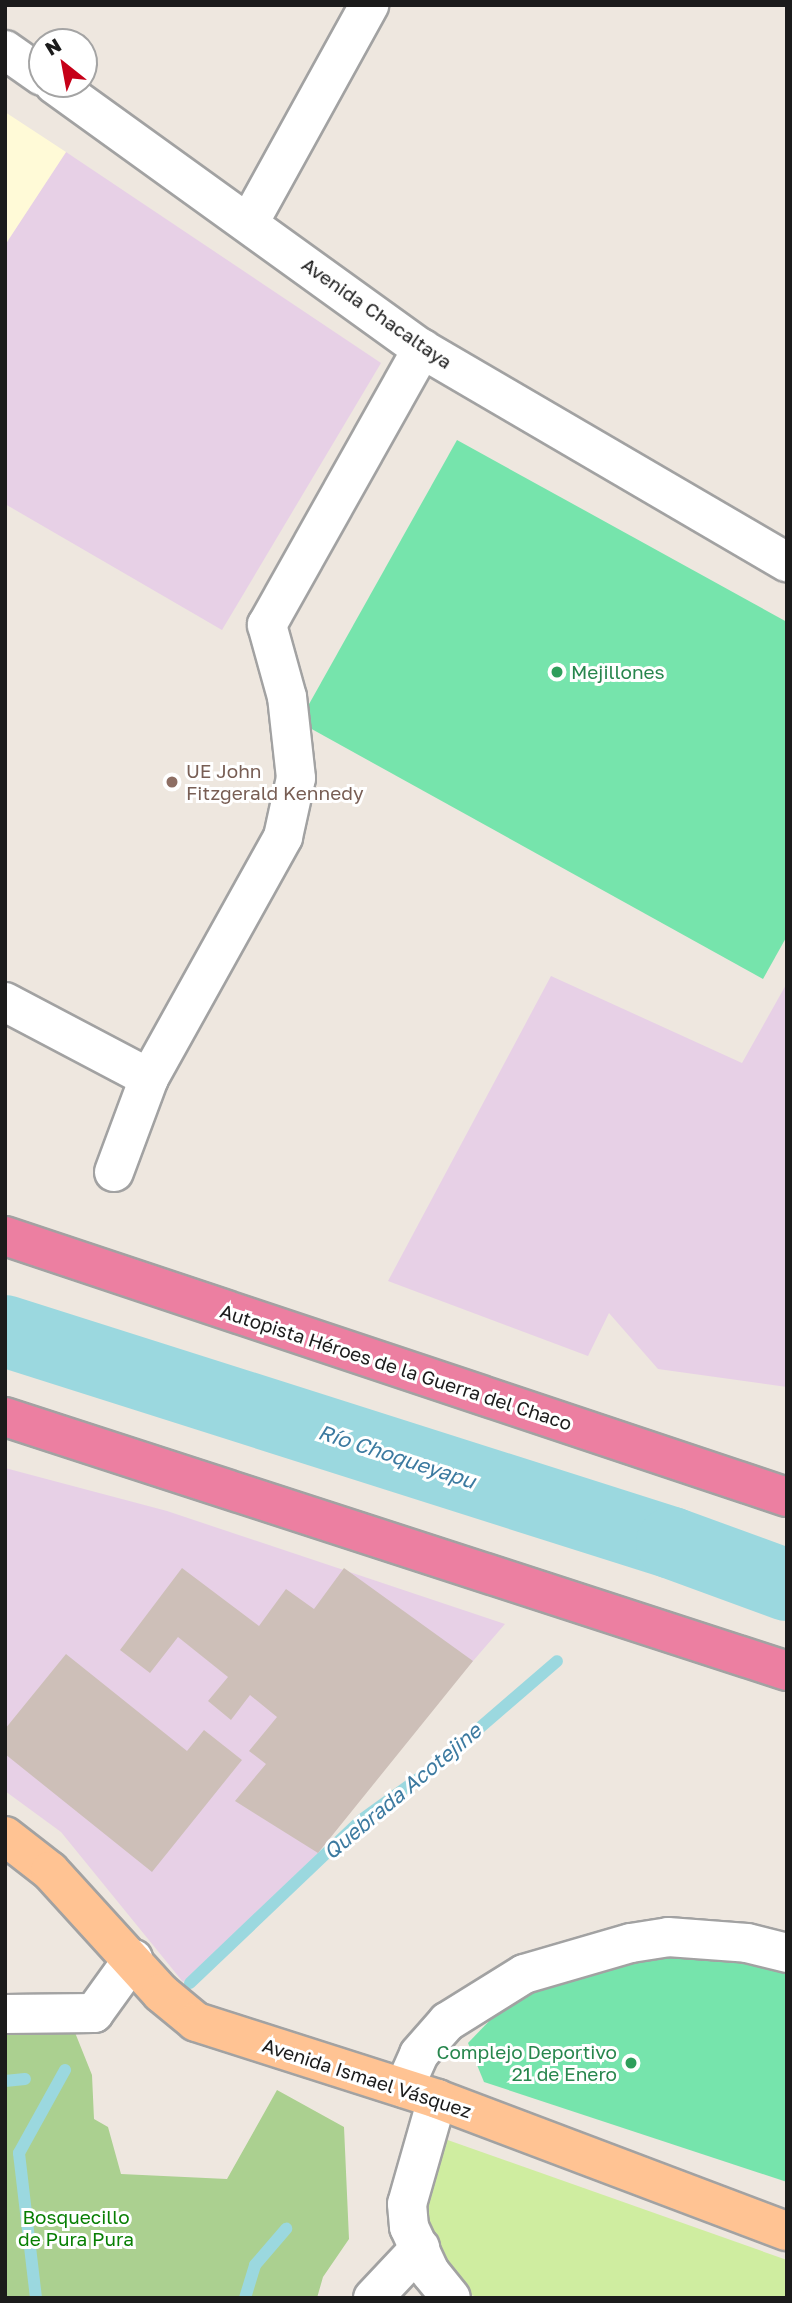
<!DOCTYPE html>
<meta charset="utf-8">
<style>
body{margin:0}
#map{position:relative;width:792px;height:2303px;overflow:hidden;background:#eee7df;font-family:"Golos Text",sans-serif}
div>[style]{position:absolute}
.industrial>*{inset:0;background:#e7d0e6}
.education>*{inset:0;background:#fffad7}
.grass>*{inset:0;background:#cfeda0}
.forest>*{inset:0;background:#abd090}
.pitch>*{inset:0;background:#76e4ac}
.stream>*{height:12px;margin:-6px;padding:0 6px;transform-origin:6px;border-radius:6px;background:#9bd8df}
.river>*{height:72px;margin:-36px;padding:0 36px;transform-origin:36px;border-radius:36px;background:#9bd8df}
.building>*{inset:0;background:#cdbfb8}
.roads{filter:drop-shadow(2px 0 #a2a2a2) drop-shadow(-2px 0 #a2a2a2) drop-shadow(0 2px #a2a2a2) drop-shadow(0 -2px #a2a2a2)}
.minor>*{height:38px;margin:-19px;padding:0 19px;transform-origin:19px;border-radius:19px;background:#fff}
.major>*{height:38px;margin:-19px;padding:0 19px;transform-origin:19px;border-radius:19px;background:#ffc393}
.highway>*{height:38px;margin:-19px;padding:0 19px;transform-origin:19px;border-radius:19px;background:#ec7fa1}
.dots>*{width:19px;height:19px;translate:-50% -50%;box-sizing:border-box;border:4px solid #fff;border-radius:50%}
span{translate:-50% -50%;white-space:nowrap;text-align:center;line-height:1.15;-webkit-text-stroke:6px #fff;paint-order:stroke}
.street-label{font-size:19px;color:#1b1b1b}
.leisure-label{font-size:19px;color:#27864d}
.left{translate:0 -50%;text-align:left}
.right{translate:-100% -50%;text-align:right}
.education-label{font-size:19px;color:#785e54}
.park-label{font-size:19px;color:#087f03}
.water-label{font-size:21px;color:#3c7aa0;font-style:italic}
.frame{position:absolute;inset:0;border:7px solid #1b1b1b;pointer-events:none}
.north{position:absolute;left:28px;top:28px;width:70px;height:70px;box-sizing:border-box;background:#fff;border:2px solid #a4a4a4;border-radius:50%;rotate:329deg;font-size:19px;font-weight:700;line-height:28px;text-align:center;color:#1b1b1b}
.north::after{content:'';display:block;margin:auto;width:24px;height:32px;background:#c60018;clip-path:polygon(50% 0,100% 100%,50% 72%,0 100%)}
</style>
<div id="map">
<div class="industrial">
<div style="clip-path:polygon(66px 152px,381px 363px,222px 630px,5px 504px,5px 245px)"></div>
<div style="clip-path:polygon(551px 976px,742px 1063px,787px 983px,787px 1387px,658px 1369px,609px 1313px,588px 1356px,388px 1281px)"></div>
<div style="clip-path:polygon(5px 1468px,167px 1511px,505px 1624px,429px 1712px,318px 1853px,183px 1982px,61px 1832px,5px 1791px)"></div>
</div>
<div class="education">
<div style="clip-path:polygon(5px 112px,66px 152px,5px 245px)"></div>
</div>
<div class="grass">
<div style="clip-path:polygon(442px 2138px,787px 2260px,787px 2298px,482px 2298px,467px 2294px,441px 2255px,428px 2220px,429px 2189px)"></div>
</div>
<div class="forest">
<div style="clip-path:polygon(74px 2030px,92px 2075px,94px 2119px,108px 2127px,121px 2174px,227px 2179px,277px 2090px,344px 2127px,349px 2239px,323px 2277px,317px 2298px,5px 2298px,5px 2031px)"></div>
</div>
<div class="pitch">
<div style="clip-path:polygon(457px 440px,787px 622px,787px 936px,763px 979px,299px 722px)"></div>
<div style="clip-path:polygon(758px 1955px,787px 1962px,787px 2182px,484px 2082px,468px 2043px,495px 2015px,556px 1978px,625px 1959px)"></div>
</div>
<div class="stream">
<div style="left:190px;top:1983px;width:236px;rotate:-43.6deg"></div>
<div style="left:361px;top:1820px;width:87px;rotate:-35.7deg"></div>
<div style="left:432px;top:1769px;width:165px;rotate:-40.8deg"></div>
<div style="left:5px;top:2081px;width:20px;rotate:-6deg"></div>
<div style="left:36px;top:2298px;width:146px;rotate:-96.7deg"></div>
<div style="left:19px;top:2153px;width:95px;rotate:-61deg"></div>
<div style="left:245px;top:2298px;width:34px;rotate:-73deg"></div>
<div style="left:255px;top:2265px;width:48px;rotate:-49.3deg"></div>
</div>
<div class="river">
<div style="left:5px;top:1331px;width:700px;rotate:17.63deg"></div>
<div style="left:672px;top:1543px;width:122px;rotate:20.1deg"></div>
</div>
<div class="building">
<div style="clip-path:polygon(182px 1568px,259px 1626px,286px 1589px,314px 1609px,344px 1568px,473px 1661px,318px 1853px,235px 1801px,266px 1764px,249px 1751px,277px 1717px,250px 1695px,231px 1720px,208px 1701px,228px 1677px,178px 1637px,150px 1673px,120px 1650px)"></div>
<div style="clip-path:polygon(66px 1654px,187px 1751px,204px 1730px,242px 1760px,152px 1872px,5px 1754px,5px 1729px)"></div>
</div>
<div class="roads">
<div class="minor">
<div style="left:5px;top:50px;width:45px;rotate:35.1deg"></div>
<div style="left:54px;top:84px;width:453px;rotate:35.8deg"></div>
<div style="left:422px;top:349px;width:423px;rotate:30.3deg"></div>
<div style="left:250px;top:221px;width:247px;rotate:-61.1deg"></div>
<div style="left:5px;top:1002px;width:163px;rotate:27.8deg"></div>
<div style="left:114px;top:1172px;width:100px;rotate:-69.6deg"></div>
<div style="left:149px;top:1078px;width:276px;rotate:-60.9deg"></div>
<div style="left:283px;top:837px;width:60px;rotate:-77.6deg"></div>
<div style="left:296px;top:778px;width:81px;rotate:-96.3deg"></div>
<div style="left:287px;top:697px;width:75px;rotate:-105.5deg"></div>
<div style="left:267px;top:625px;width:317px;rotate:-60.7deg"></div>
<div style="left:5px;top:2014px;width:89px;rotate:-0.6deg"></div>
<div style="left:94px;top:2013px;width:67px;rotate:-54.2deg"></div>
<div style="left:404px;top:2088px;width:37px;rotate:-66deg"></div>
<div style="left:419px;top:2054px;width:43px;rotate:-48.8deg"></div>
<div style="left:447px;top:2022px;width:91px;rotate:-31.9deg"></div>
<div style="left:524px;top:1974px;width:111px;rotate:-16.2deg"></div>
<div style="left:631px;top:1943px;width:37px;rotate:-9deg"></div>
<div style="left:668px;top:1937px;width:79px;rotate:4.3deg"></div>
<div style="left:747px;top:1943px;width:41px;rotate:14deg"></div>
<div style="left:437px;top:2099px;width:109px;rotate:105.9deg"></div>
<div style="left:407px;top:2204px;width:23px;rotate:85deg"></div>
<div style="left:409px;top:2227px;width:50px;rotate:65deg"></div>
<div style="left:430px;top:2272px;width:33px;rotate:51deg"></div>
<div style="left:373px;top:2298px;width:69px;rotate:-46.8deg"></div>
</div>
<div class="major">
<div style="left:5px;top:1836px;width:57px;rotate:37.9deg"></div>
<div style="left:50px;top:1871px;width:165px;rotate:47.7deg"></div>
<div style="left:161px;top:1993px;width:45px;rotate:39.6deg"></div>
<div style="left:196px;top:2022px;width:253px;rotate:17.7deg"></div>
<div style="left:437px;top:2099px;width:374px;rotate:20.7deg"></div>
</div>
<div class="highway">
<div style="left:5px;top:1236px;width:824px;rotate:18.46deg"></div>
<div style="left:5px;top:1417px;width:822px;rotate:17.99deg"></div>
</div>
</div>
<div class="dots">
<div style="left:557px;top:672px;background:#2e9e5b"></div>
<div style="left:172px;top:782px;background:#8d6e63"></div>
<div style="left:631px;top:2063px;background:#2e9e5b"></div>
</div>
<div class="street-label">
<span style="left:377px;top:313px;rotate:35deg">Avenida Chacaltaya</span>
<span style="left:396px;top:1367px;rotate:18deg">Autopista Héroes de la Guerra del Chaco</span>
<span style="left:367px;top:2078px;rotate:18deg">Avenida Ismael Vásquez</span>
</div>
<div class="leisure-label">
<span class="left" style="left:571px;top:672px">Mejillones</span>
<span class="right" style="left:617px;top:2063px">Complejo Deportivo<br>21 de Enero</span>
</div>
<div class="education-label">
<span class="left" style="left:186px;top:782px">UE John<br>Fitzgerald Kennedy</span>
</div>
<div class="park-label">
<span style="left:76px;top:2228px">Bosquecillo<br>de Pura Pura</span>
</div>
<div class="water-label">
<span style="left:397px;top:1456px;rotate:18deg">Río Choqueyapu</span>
<span style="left:402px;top:1791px;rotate:-40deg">Quebrada Acotejine</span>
</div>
<div class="frame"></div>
<div class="north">N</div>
</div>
